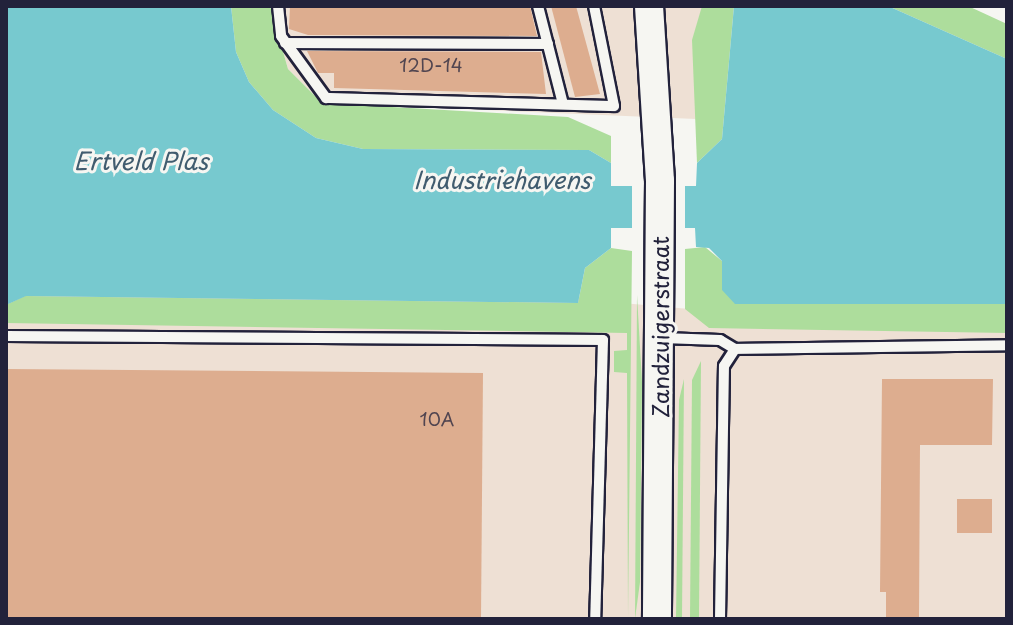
<!DOCTYPE html>
<style>
body{margin:0}
#map{position:relative;width:1013px;height:625px;overflow:hidden;background:#f6f6f2;font-family:"Playpen Sans",sans-serif}
div>[style]{position:absolute}
.built>*{inset:0;background:#eee0d4}
.green>*{inset:0;background:#addd9c}
.water>*{inset:0;background:#77c9cf}
.pier>*{inset:0;background:#f6f6f2}
.building>*{inset:0;background:#ddad8f}
.roads{filter:drop-shadow(2px 0 #22223b) drop-shadow(-2px 0 #22223b) drop-shadow(0 2px #22223b) drop-shadow(0 -2px #22223b)}
.lane>*{height:10px;margin:-5px;padding:0 5px;transform-origin:5px;border-radius:5px;background:#f6f6f2}
.secondary>*{height:28px;margin:-14px;padding:0 14px;transform-origin:14px;border-radius:14px;background:#f6f6f2}
span{translate:-50% -50%;white-space:nowrap;text-align:center;line-height:1.15;-webkit-text-stroke:6px #f6f6f2;paint-order:stroke}
.number-label{font-size:18px;color:#514550}
.number-label span{-webkit-text-stroke-width:0}
.street-label{font-size:22px;color:#22223b}
.water-label{font-size:24px;color:#405c6f;font-style:italic}
.frame{position:absolute;inset:0;border:8px solid #22223b;pointer-events:none}
</style>
<div id="map">
<div class="built">
<div style="clip-path:polygon(270px 6px,713px 6px,696px 119px,322px 103px,288px 69px)"></div>
<div style="clip-path:polygon(6px 248px,723px 312px,1007px 262px,1007px 619px,6px 619px)"></div>
</div>
<div class="green">
<div style="clip-path:polygon(231px 6px,270px 6px,288px 69px,322px 103px,568px 117px,611px 136px,611px 163px,589px 150px,363px 149px,316px 138px,273px 110px,249px 82px,236px 52px)"></div>
<div style="clip-path:polygon(702px 6px,734px 6px,722px 139px,697px 163px,692px 40px)"></div>
<div style="clip-path:polygon(888px 6px,968px 6px,1007px 24px,1007px 59px)"></div>
<div style="clip-path:polygon(705px 247px,722px 261px,722px 290px,1007px 300px,1007px 333px,709px 328px,685px 309px,685px 249px)"></div>
<div style="clip-path:polygon(611px 248px,632px 251px,628px 619px,627px 373px,614px 372px,614px 351px,627px 350px,627px 333px,6px 323px,6px 305px,25px 296px,578px 303px,585px 268px)"></div>
<div style="clip-path:polygon(637px 295px,642px 382px,640px 582px,635px 619px)"></div>
<div style="clip-path:polygon(701px 361px,699px 619px,690px 619px,692px 380px)"></div>
<div style="clip-path:polygon(684px 379px,682px 619px,676px 619px,679px 400px)"></div>
</div>
<div class="water">
<div style="clip-path:polygon(6px 6px,231px 6px,236px 52px,249px 82px,273px 110px,316px 138px,363px 149px,589px 150px,611px 163px,611px 186px,696px 186px,697px 163px,722px 139px,734px 6px,888px 6px,1007px 59px,1007px 304px,735px 304px,722px 290px,722px 261px,709px 248px,696px 247px,695px 228px,611px 228px,611px 248px,585px 268px,578px 303px,26px 296px,6px 305px)"></div>
</div>
<div class="pier">
<div style="clip-path:polygon(632px 182px,685px 182px,685px 232px,632px 232px)"></div>
</div>
<div class="building">
<div style="clip-path:polygon(290px 6px,530px 6px,537px 36px,308px 35px,289px 29px)"></div>
<div style="clip-path:polygon(551px 6px,576px 6px,600px 94px,575px 97px)"></div>
<div style="clip-path:polygon(307px 51px,541px 52px,546px 94px,334px 88px,334px 73px,318px 73px)"></div>
<div style="clip-path:polygon(6px 369px,483px 373px,481px 619px,6px 619px)"></div>
<div style="clip-path:polygon(882px 379px,993px 379px,992px 445px,920px 445px,919px 619px,886px 619px,886px 592px,880px 592px)"></div>
<div style="clip-path:polygon(957px 499px,992px 499px,992px 533px,957px 533px)"></div>
</div>
<div class="roads">
<div class="lane">
<div style="left:278px;top:6px;width:30px;rotate:84deg"></div>
<div style="left:281px;top:36px;width:77px;rotate:54deg"></div>
<div style="left:326px;top:98px;width:288px;rotate:1.6deg"></div>
<div style="left:614px;top:106px;width:102px;rotate:-101.3deg"></div>
<div style="left:538px;top:6px;width:101px;rotate:75.7deg"></div>
<div style="left:285px;top:43px;width:263px;rotate:0.2deg"></div>
<div style="left:6px;top:336px;width:597px;rotate:0.38deg"></div>
<div style="left:603px;top:340px;width:279px;rotate:91.6deg"></div>
<div style="left:662px;top:338px;width:58px;rotate:2deg"></div>
<div style="left:720px;top:340px;width:17px;rotate:31deg"></div>
<div style="left:720px;top:619px;width:253px;rotate:-89.1deg"></div>
<div style="left:724px;top:366px;width:20px;rotate:-57deg"></div>
<div style="left:735px;top:349px;width:272px;rotate:-0.8deg"></div>
</div>
<div class="secondary">
<div style="left:649px;top:6px;width:175px;rotate:86.4deg"></div>
<div style="left:660px;top:181px;width:438px;rotate:90.4deg"></div>
</div>
</div>
<div class="number-label">
<span style="left:431px;top:65px">12D-14</span>
<span style="left:437px;top:419px">10A</span>
</div>
<div class="street-label">
<span style="left:660px;top:327px;rotate:-90deg">Zandzuigerstraat</span>
</div>
<div class="water-label">
<span style="left:141px;top:161px">Ertveld Plas</span>
<span style="left:502px;top:180px">Industriehavens</span>
</div>
<div class="frame"></div>
</div>
